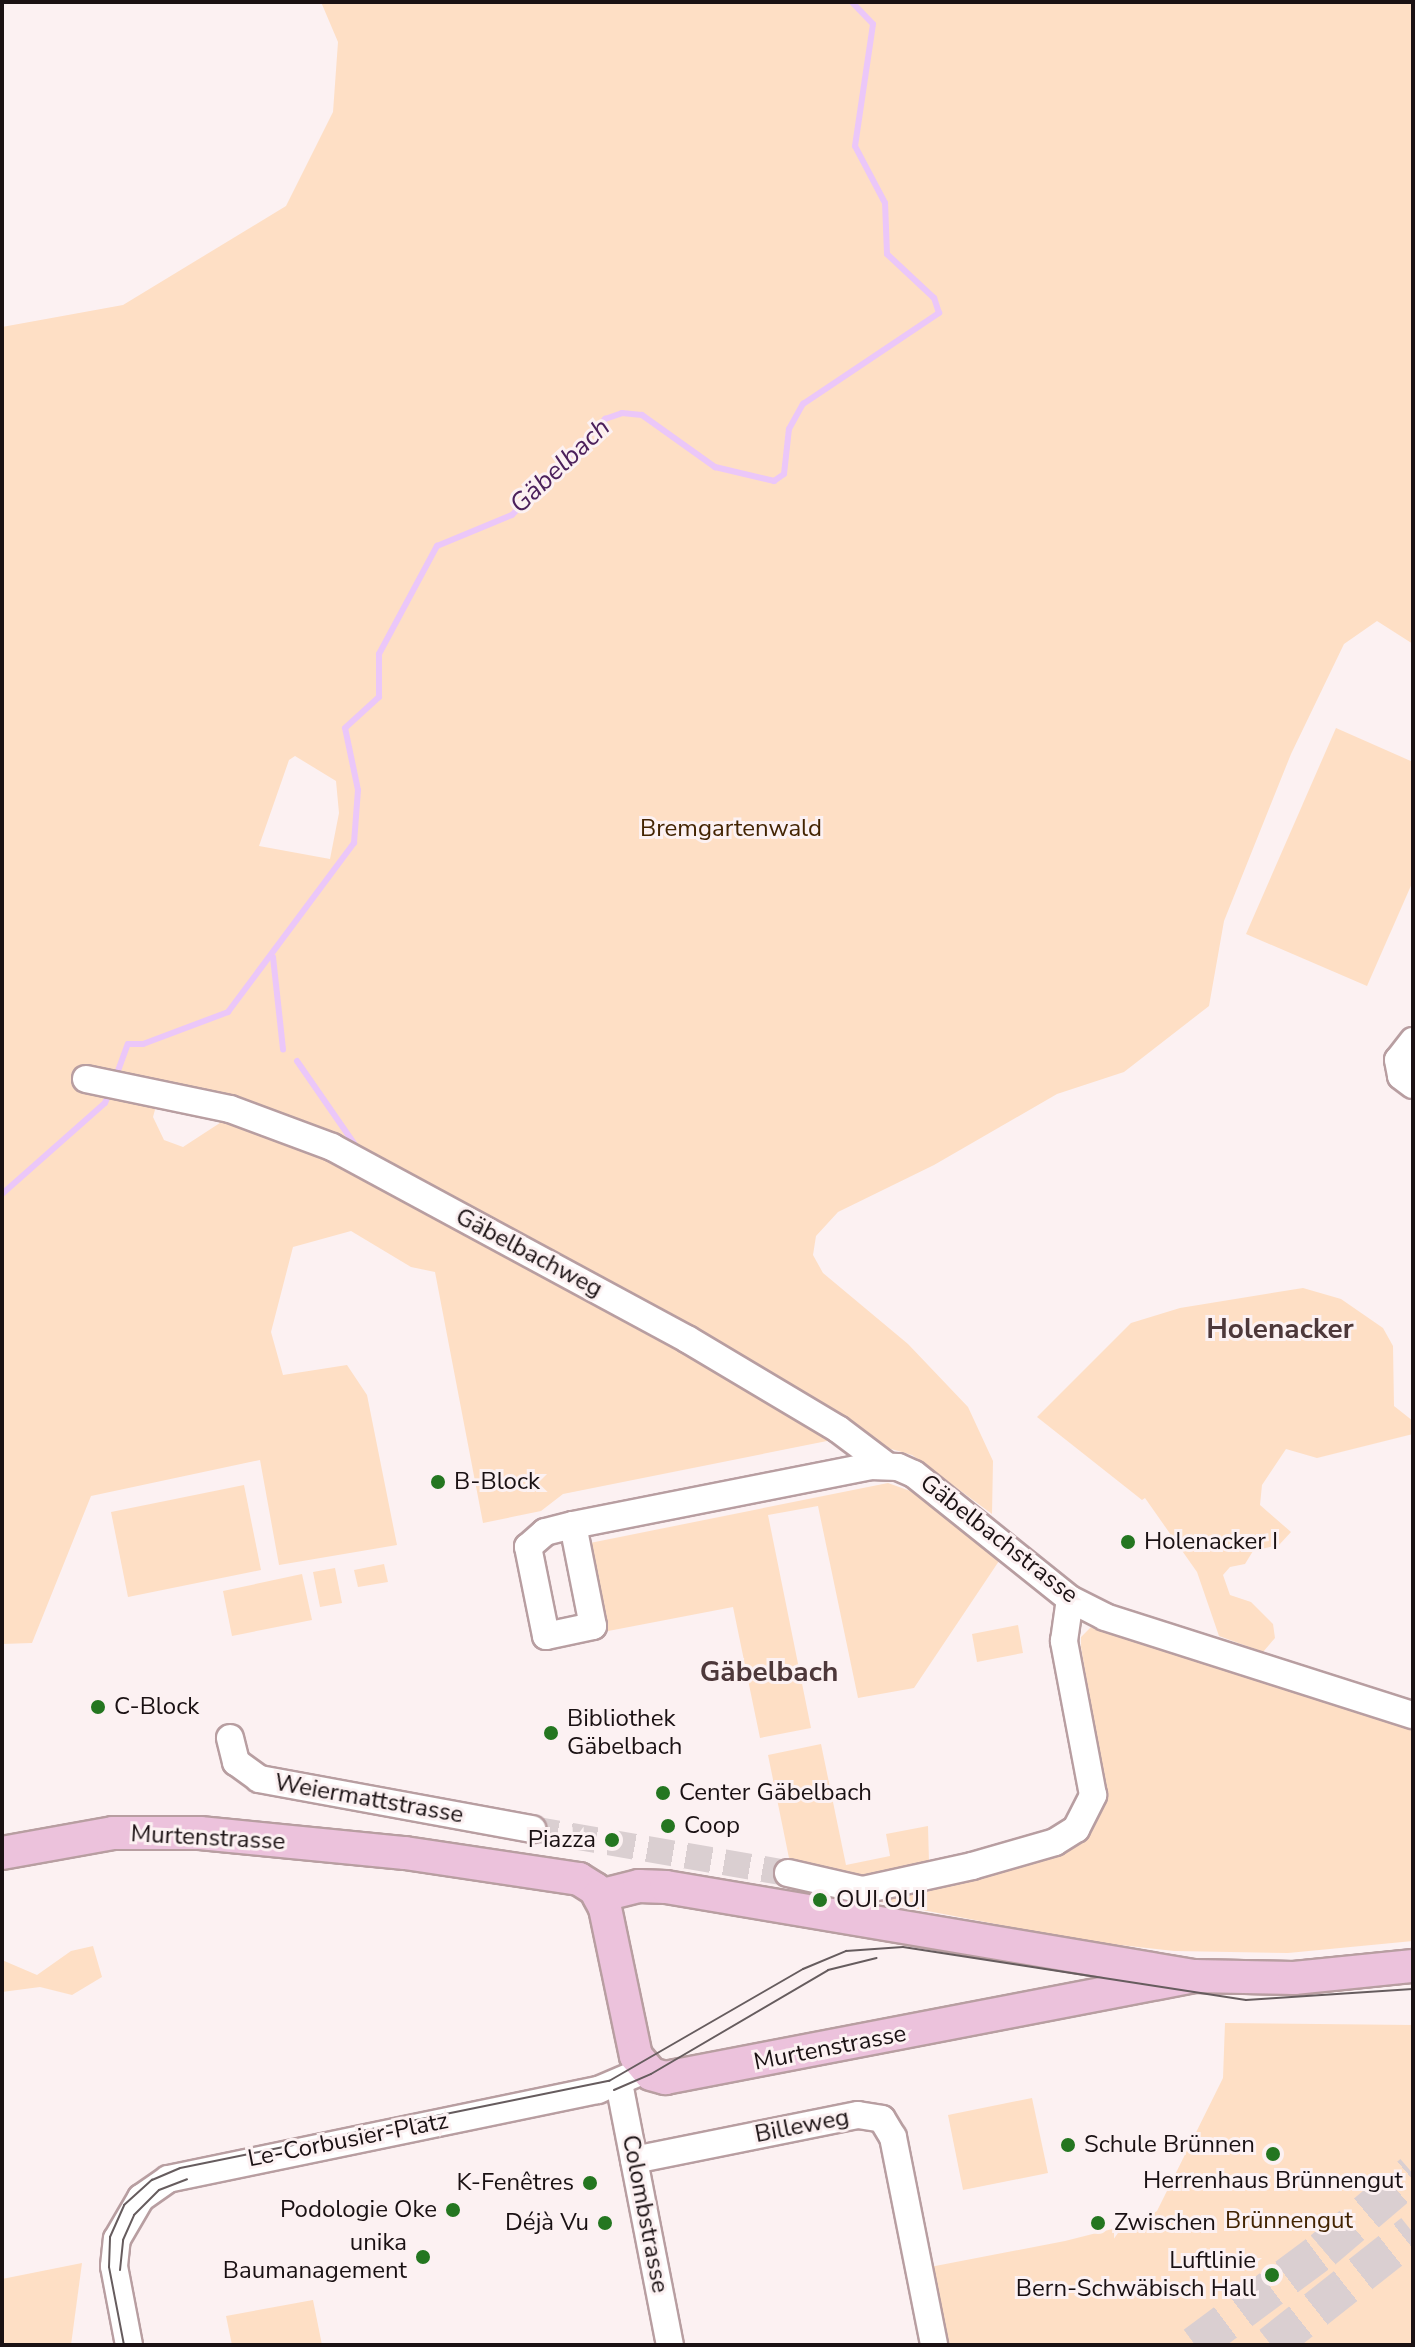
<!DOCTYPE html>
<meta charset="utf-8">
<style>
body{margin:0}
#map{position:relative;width:1415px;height:2347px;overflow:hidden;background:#fcf1f2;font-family:"Nunito Sans",sans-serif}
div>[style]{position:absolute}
.green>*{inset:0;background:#fedfc5}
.stream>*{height:6px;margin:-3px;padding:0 3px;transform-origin:3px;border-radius:3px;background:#ebc7f9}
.minor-tunnel>*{height:26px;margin-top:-13px;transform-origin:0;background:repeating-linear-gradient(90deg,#dacfd1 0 26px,transparent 0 39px)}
.highway-tunnel>*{height:38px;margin-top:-19px;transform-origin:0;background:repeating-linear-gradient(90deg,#dacfd1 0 38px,transparent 0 57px)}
.roads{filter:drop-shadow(2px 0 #b89ea1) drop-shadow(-2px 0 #b89ea1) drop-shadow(0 2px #b89ea1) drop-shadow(0 -2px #b89ea1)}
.minor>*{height:26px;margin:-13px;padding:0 13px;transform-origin:13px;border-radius:13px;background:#fff}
.major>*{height:32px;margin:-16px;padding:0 16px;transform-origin:16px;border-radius:16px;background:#ecc2dc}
.tram>*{height:2px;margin:-1px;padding:0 1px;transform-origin:1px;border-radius:1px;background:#665c5e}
.dots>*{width:22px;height:22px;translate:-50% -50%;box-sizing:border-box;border:4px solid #fcf1f2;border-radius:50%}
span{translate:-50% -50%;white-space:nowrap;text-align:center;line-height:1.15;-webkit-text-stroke:6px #fcf1f2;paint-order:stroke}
.park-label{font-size:24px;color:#432402}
.street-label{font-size:24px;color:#1a1113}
.poi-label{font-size:24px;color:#1a1113}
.left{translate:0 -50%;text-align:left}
.right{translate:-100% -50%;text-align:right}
.water-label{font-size:26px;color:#4c205b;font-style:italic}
.quarter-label{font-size:28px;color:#4d383a;font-weight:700}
.frame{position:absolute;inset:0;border:4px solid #1a1113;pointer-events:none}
</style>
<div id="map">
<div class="green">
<div style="clip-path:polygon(evenodd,321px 2px,1413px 2px,1413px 644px,1377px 621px,1344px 644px,1291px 754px,1224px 921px,1209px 1006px,1124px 1072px,1057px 1094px,934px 1165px,838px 1212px,816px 1236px,813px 1255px,823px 1273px,908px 1344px,968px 1407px,993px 1461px,992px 1514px,912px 1455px,874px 1444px,315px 1127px,233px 1098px,162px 1084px,153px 1117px,164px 1140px,183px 1147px,226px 1119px,288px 1139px,378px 1182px,379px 1189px,394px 1197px,407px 1195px,654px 1328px,832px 1440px,563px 1494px,541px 1511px,483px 1523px,435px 1272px,411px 1267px,351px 1231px,293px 1247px,271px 1332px,283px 1375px,347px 1365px,367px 1395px,397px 1545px,279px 1565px,260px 1460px,91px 1496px,32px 1643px,2px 1644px,2px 327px,123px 305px,286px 206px,333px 112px,338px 42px,321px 2px,295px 756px,336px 781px,339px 813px,330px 859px,259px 846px,289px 760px,295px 756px)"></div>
<div style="clip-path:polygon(1336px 728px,1413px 762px,1413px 881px,1367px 986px,1246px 934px)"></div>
<div style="clip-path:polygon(1303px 1288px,1341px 1299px,1383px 1328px,1393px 1346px,1394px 1406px,1413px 1421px,1413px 1434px,1317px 1458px,1286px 1449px,1262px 1485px,1260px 1505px,1291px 1532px,1279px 1545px,1253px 1551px,1245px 1564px,1230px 1567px,1223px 1575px,1230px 1595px,1251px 1602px,1273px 1624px,1275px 1638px,1263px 1652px,1219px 1636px,1197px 1572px,1145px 1498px,1142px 1500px,1037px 1417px,1131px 1323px,1180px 1308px)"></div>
<div style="clip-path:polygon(888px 1483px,913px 1492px,999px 1561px,914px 1688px,858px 1698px,818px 1506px,768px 1515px,811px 1728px,760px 1738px,733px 1607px,603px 1632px,585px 1544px)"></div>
<div style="clip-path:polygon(244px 1485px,261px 1570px,128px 1597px,111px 1512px)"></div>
<div style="clip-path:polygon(384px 1564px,388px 1582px,358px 1587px,354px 1570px)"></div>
<div style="clip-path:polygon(335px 1568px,342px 1603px,320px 1607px,313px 1572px)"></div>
<div style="clip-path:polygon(302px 1574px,312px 1620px,232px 1636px,223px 1591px)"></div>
<div style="clip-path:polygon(1018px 1625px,1023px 1653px,977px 1662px,972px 1634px)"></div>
<div style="clip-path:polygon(1091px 1627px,1413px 1723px,1413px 1941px,1288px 1953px,1174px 1951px,1084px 1941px,870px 1900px,1078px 1840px,1099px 1814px,1106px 1796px,1081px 1647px,1081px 1637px)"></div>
<div style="clip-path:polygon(821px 1744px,846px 1865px,890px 1856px,886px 1834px,928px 1826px,929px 1862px,860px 1876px,789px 1858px,768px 1755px)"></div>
<div style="clip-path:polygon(93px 1946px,102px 1977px,72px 1995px,40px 1987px,2px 1992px,2px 1960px,37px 1975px,71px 1951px)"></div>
<div style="clip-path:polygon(1225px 2023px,1413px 2025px,1413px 2345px,945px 2345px,930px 2267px,1065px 2241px,1136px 2223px,1157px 2211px,1223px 2078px)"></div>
<div style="clip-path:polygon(1032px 2098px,1048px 2173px,963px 2190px,948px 2115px)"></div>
<div style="clip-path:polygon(82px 2263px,71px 2345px,2px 2345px,2px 2279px)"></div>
<div style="clip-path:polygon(313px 2300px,322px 2345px,232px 2345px,226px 2316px)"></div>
</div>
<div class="stream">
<div style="left:273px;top:957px;width:93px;rotate:83.8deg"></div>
<div style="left:297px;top:1061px;width:107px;rotate:55.3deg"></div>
<div style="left:115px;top:1079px;width:37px;rotate:-70deg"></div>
<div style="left:128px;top:1044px;width:15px"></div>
<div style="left:143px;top:1044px;width:91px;rotate:-20.6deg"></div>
<div style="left:228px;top:1012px;width:211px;rotate:-53.3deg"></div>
<div style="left:354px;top:843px;width:53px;rotate:-85.7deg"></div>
<div style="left:358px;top:790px;width:63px;rotate:-101.8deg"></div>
<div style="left:345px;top:728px;width:46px;rotate:-42.4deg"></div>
<div style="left:379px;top:697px;width:43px;rotate:-90deg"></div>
<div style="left:379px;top:654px;width:123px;rotate:-61.8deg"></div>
<div style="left:437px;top:546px;width:81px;rotate:-22.5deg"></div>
<div style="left:512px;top:515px;width:134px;rotate:-45.9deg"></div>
<div style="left:605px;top:419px;width:18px;rotate:-19deg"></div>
<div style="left:622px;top:413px;width:20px;rotate:6deg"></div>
<div style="left:642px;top:415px;width:90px;rotate:35.5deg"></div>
<div style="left:715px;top:467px;width:61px;rotate:13.3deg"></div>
<div style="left:774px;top:481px;width:12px;rotate:-35deg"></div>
<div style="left:784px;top:474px;width:45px;rotate:-83.7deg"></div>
<div style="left:789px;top:429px;width:29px;rotate:-61deg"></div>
<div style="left:803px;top:404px;width:164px;rotate:-33.8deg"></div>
<div style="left:939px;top:313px;width:16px;rotate:-108deg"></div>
<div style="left:934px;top:298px;width:64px;rotate:-136.9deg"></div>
<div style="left:887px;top:254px;width:51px;rotate:-92.2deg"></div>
<div style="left:885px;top:203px;width:64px;rotate:-117.8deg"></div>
<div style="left:855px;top:146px;width:123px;rotate:-81.6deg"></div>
<div style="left:873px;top:24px;width:30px;rotate:-134deg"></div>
<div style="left:2px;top:1194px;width:137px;rotate:-41.5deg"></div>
<div style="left:105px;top:1103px;width:15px;rotate:-67deg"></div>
</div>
<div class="minor-tunnel">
<div style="left:532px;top:1829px;width:260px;rotate:9.8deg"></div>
</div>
<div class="highway-tunnel">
<div style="left:1195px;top:2345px;width:159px;rotate:-36.6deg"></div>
<div style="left:1323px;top:2250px;width:118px;rotate:-40.5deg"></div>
<div style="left:1271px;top:2345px;width:181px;rotate:-38.3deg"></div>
</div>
<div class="roads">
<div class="minor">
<div style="left:1413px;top:1041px;width:24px;rotate:128deg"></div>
<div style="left:1398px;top:1060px;width:16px;rotate:79deg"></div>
<div style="left:1401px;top:1076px;width:15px;rotate:37deg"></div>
<div style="left:86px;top:1079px;width:147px;rotate:11.8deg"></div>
<div style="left:230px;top:1109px;width:109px;rotate:20.4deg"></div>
<div style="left:332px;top:1147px;width:404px;rotate:28.4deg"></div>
<div style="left:687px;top:1339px;width:176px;rotate:30.8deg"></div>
<div style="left:838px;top:1429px;width:60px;rotate:36.9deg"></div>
<div style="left:573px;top:1525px;width:303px;rotate:-11.2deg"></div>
<div style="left:870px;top:1466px;width:28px;rotate:2deg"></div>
<div style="left:898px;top:1467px;width:17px;rotate:24deg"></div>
<div style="left:914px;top:1474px;width:200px;rotate:38.7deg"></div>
<div style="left:1070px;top:1599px;width:39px;rotate:27deg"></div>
<div style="left:1105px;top:1617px;width:323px;rotate:17.7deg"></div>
<div style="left:573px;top:1525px;width:103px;rotate:78.8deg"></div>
<div style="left:593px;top:1626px;width:48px;rotate:168deg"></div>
<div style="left:546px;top:1636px;width:91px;rotate:-101.4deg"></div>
<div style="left:528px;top:1547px;width:23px;rotate:-41deg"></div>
<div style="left:545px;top:1532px;width:29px;rotate:-14deg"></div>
<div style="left:230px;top:1738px;width:25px;rotate:76deg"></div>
<div style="left:236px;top:1762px;width:29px;rotate:36deg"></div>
<div style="left:259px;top:1779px;width:278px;rotate:10.4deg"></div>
<div style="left:788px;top:1873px;width:77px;rotate:12.8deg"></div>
<div style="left:863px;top:1890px;width:112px;rotate:-12.4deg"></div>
<div style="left:972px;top:1866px;width:86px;rotate:-16.1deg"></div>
<div style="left:1055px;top:1842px;width:25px;rotate:-32deg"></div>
<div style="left:1076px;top:1829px;width:38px;rotate:-63deg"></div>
<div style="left:1093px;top:1795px;width:157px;rotate:-100.7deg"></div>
<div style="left:1064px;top:1641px;width:42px;rotate:-81.9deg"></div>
<div style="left:619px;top:2083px;width:267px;rotate:79deg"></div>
<div style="left:634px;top:2160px;width:228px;rotate:-11.4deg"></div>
<div style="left:858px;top:2115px;width:24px;rotate:9deg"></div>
<div style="left:882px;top:2119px;width:21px;rotate:59deg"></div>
<div style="left:893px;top:2137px;width:212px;rotate:78.8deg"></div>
<div style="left:129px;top:2345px;width:80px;rotate:-100.8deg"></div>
<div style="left:114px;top:2266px;width:27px;rotate:-84deg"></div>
<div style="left:117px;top:2239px;width:48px;rotate:-59.7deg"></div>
<div style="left:141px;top:2198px;width:33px;rotate:-35deg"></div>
<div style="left:168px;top:2179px;width:439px;rotate:-11.7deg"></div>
<div style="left:598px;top:2090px;width:51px;rotate:-23.1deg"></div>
</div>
<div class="major">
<div style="left:2px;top:1853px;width:113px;rotate:-10.2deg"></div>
<div style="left:113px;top:1833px;width:87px"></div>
<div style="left:200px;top:1833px;width:206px;rotate:5.6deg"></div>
<div style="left:405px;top:1853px;width:176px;rotate:8.5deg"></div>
<div style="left:579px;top:1879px;width:19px;rotate:32deg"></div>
<div style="left:595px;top:1889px;width:21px;rotate:62deg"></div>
<div style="left:605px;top:1908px;width:151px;rotate:78.2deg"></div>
<div style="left:636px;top:2056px;width:23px;rotate:50deg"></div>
<div style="left:651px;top:2074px;width:15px;rotate:16deg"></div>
<div style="left:665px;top:2078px;width:539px;rotate:-10.91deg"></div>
<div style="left:599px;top:1896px;width:41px;rotate:-14deg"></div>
<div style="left:639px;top:1886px;width:27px;rotate:2deg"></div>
<div style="left:666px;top:1887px;width:535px;rotate:9.57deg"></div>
<div style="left:1194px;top:1976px;width:100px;rotate:1.1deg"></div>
<div style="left:1294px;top:1978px;width:120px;rotate:-5.8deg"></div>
</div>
</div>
<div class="tram">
<div style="left:614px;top:2090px;width:40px;rotate:-23.4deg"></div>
<div style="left:651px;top:2074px;width:205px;rotate:-30.4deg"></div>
<div style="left:828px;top:1970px;width:50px;rotate:-13.8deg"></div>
<div style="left:120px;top:2270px;width:30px;rotate:-84deg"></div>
<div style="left:123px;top:2240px;width:27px;rotate:-66deg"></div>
<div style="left:134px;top:2215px;width:35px;rotate:-45deg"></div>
<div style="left:159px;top:2190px;width:30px;rotate:-21deg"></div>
<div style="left:124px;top:2345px;width:79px;rotate:-100.9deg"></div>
<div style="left:109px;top:2267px;width:30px;rotate:-88deg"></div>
<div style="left:110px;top:2237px;width:35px;rotate:-66deg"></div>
<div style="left:124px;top:2205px;width:38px;rotate:-42deg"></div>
<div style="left:152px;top:2180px;width:30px;rotate:-23deg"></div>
<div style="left:180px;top:2168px;width:438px;rotate:-11.5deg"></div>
<div style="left:609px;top:2081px;width:224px;rotate:-30deg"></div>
<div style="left:803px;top:1969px;width:47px;rotate:-22.7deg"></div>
<div style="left:846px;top:1951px;width:57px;rotate:-4deg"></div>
<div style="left:903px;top:1947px;width:347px;rotate:8.8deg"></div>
<div style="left:1246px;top:2000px;width:167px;rotate:-3.8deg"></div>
</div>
<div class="dots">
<div style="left:438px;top:1482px;background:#247620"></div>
<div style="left:1128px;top:1542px;background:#247620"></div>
<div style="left:98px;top:1707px;background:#247620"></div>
<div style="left:551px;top:1733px;background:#247620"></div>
<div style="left:663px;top:1793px;background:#247620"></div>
<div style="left:668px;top:1826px;background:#247620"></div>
<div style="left:612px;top:1840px;background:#247620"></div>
<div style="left:820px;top:1900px;background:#247620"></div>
<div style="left:1068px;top:2145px;background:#247620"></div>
<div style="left:1273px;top:2154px;background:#247620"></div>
<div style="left:590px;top:2183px;background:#247620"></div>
<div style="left:453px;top:2210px;background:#247620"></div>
<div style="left:605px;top:2223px;background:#247620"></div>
<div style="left:1098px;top:2223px;background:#247620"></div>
<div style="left:423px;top:2257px;background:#247620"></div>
<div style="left:1272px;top:2275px;background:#247620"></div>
</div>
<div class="park-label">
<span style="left:731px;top:829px">Bremgartenwald</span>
<span style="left:1289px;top:2221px">Brünnengut</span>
</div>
<div class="street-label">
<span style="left:529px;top:1253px;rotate:28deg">Gäbelbachweg</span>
<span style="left:999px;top:1539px;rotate:38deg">Gäbelbachstrasse</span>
<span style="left:369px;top:1799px;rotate:10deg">Weiermattstrasse</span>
<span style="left:208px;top:1838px;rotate:3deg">Murtenstrasse</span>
<span style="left:830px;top:2048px;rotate:-11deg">Murtenstrasse</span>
<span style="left:802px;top:2126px;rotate:-11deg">Billeweg</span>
<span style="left:348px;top:2140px;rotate:-11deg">Le-Corbusier-Platz</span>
<span style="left:645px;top:2214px;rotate:79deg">Colombstrasse</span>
</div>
<div class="poi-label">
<span class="left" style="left:454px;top:1482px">B-Block</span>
<span class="left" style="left:1144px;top:1542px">Holenacker I</span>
<span class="left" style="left:114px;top:1707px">C-Block</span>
<span class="left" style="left:567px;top:1733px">Bibliothek<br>Gäbelbach</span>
<span class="left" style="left:679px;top:1793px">Center Gäbelbach</span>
<span class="left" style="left:684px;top:1826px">Coop</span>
<span class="right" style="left:596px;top:1840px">Piazza</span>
<span class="left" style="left:836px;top:1900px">OUI OUI</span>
<span class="left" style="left:1084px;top:2145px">Schule Brünnen</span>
<span style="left:1273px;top:2181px">Herrenhaus Brünnengut</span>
<span class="right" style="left:574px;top:2183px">K-Fenêtres</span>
<span class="right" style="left:437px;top:2210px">Podologie Oke</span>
<span class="right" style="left:589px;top:2223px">Déjà Vu</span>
<span class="left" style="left:1114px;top:2223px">Zwischen</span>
<span class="right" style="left:407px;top:2257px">unika<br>Baumanagement</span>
<span class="right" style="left:1256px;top:2275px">Luftlinie<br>Bern-Schwäbisch Hall</span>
</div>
<div class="water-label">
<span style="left:560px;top:466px;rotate:-43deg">Gäbelbach</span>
</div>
<div class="quarter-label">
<span style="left:1280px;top:1329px">Holenacker</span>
<span style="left:769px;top:1672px">Gäbelbach</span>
</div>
<div class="frame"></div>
</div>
